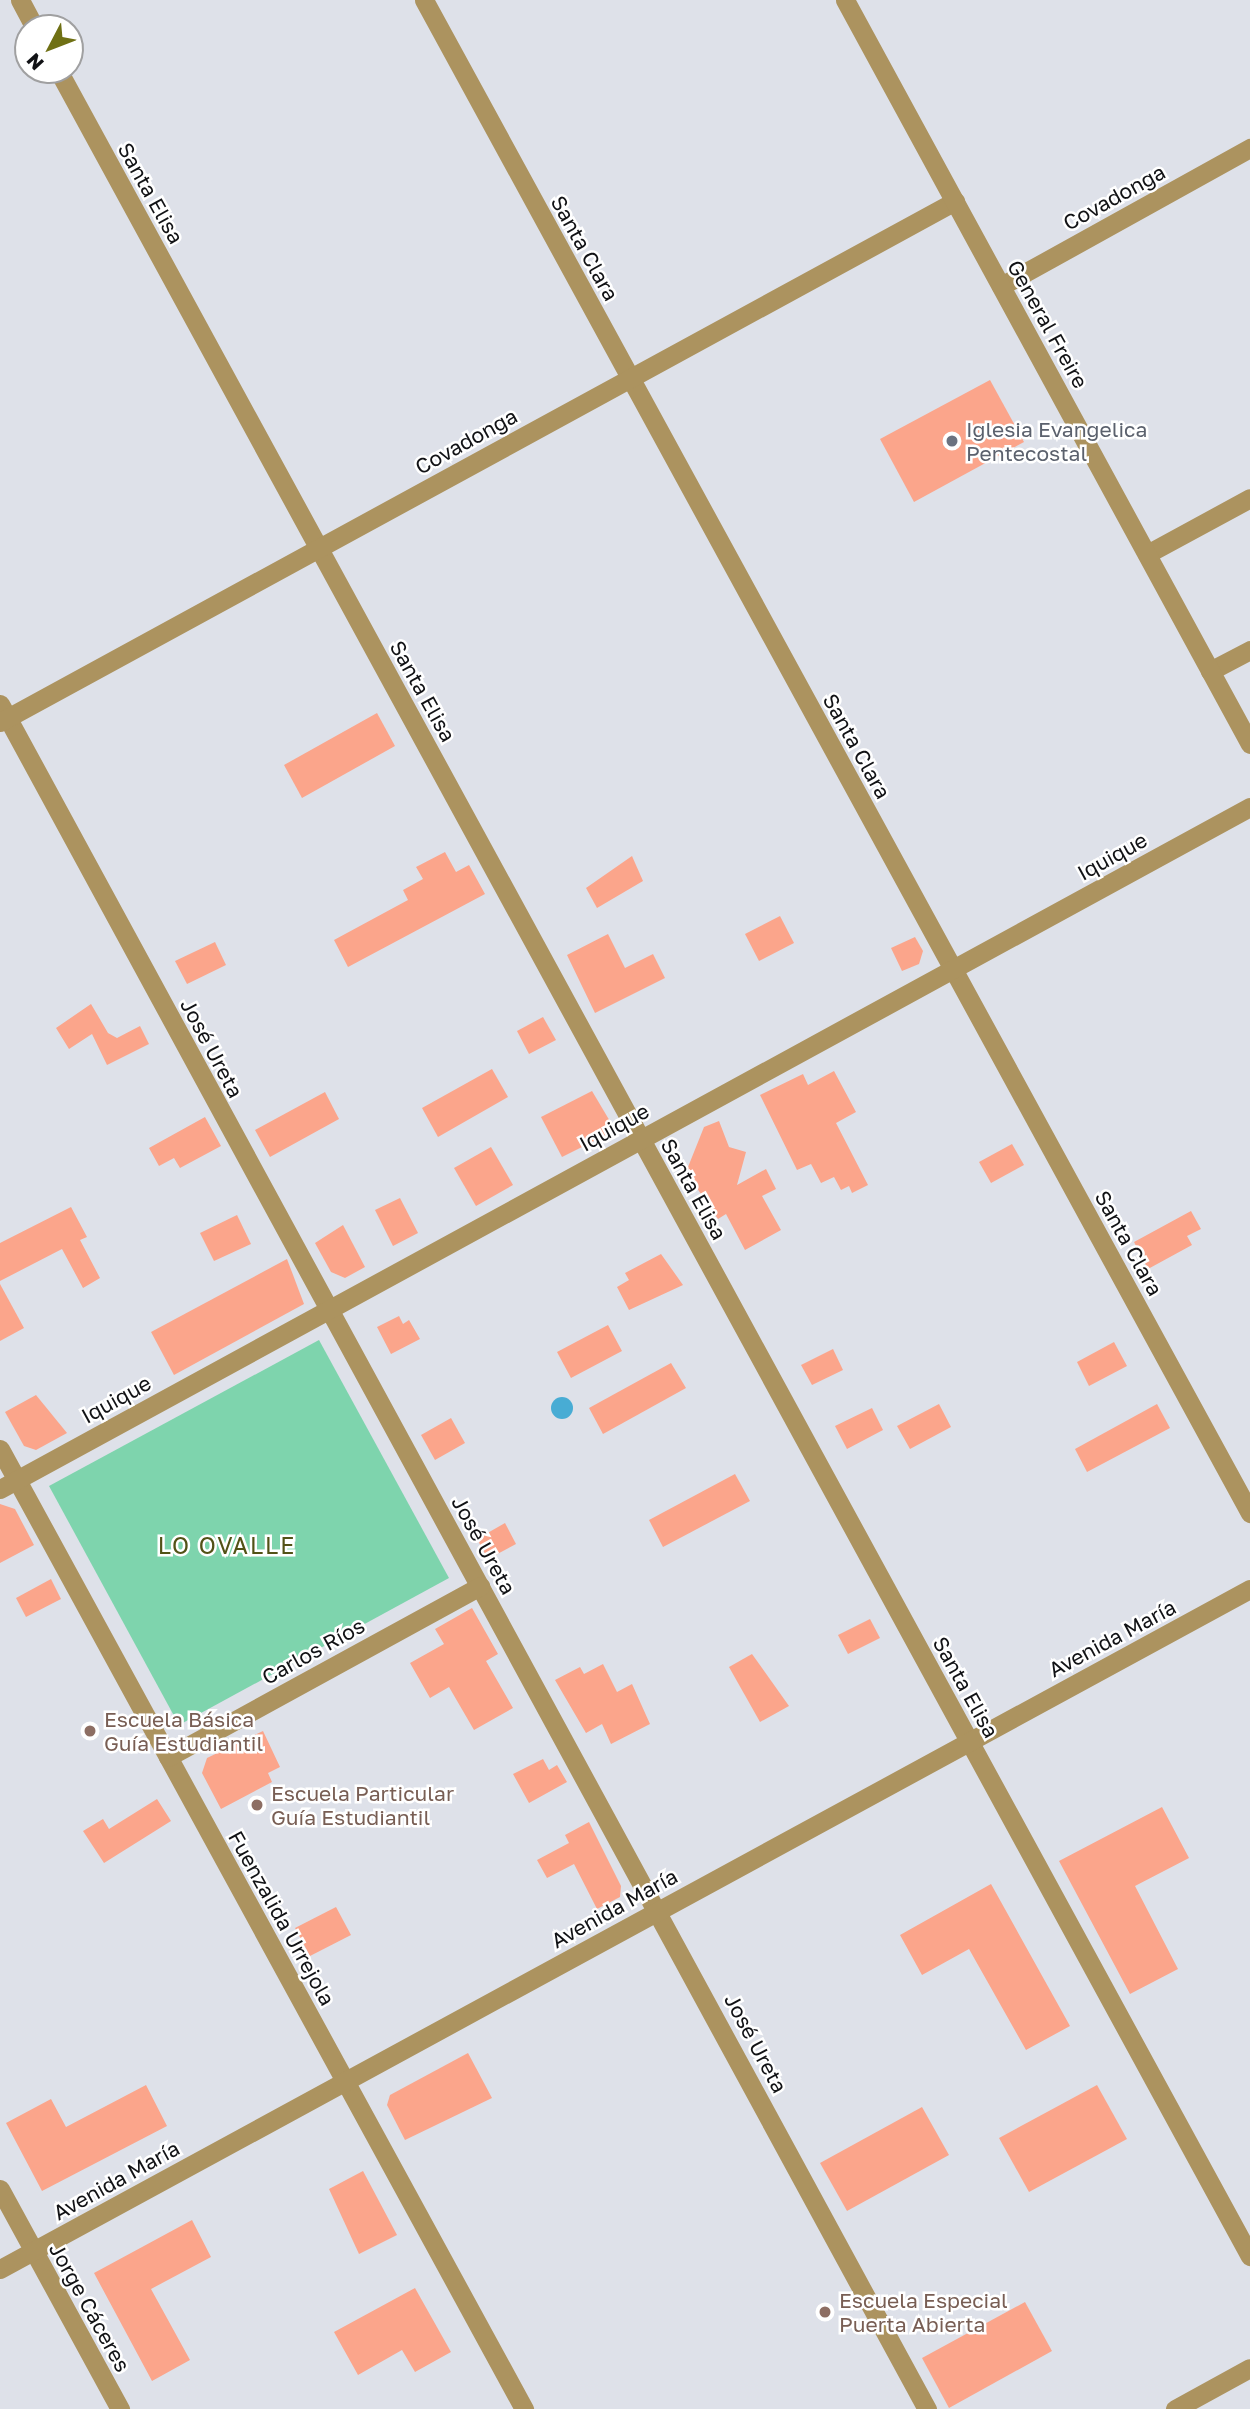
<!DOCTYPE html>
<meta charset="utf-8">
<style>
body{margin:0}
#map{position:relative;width:1250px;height:2409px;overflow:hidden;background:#dee1e9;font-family:"Golos Text",sans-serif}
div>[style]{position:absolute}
.green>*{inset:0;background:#7ed4ad}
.water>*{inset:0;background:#48acd4}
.round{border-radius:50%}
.building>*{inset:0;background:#fba58b}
.minor>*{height:19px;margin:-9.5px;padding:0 9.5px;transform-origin:9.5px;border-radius:9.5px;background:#ac935f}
.tertiary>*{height:19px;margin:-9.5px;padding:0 9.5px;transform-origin:9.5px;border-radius:9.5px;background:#ac935f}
.dots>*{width:19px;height:19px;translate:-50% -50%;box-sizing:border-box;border:4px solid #fff;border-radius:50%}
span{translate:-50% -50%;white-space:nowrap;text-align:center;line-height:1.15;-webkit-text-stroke:5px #fff;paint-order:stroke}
.street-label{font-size:21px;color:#111215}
.worship-label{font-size:21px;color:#5b616d}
.left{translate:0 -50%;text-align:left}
.education-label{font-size:21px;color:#785e54}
.neighbourhood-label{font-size:23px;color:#525216;letter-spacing:2px}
.north{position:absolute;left:14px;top:14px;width:70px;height:70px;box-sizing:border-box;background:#fff;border:2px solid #a0a0a1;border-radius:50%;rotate:228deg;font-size:19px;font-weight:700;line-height:28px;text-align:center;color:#111215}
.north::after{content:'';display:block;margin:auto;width:24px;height:32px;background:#6f7014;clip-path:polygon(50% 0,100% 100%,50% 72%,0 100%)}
</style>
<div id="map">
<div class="green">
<div style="clip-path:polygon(319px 1340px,449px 1578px,179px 1725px,49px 1486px)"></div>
</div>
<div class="water">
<div class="round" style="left:551px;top:1397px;width:22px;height:22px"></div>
</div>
<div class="building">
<div style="clip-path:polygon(990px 380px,1024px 442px,914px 502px,880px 439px)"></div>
<div style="clip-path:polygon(377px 713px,395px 746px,302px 798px,284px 765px)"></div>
<div style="clip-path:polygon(445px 852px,456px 872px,469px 865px,485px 894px,348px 967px,334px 940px,408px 900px,403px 890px,423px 879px,416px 867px)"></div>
<div style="clip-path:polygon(632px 856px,643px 881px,597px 908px,586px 888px)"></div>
<div style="clip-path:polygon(780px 916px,794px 943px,759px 961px,745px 934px)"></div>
<div style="clip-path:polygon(608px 934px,625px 968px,653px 954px,665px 978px,595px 1013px,567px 955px)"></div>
<div style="clip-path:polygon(915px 937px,923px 951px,919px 964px,902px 971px,891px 948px)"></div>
<div style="clip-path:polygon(215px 942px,226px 965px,187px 984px,175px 961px)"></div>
<div style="clip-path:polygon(91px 1004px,108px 1033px,117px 1038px,140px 1026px,149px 1044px,107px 1065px,92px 1034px,69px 1049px,56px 1028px)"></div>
<div style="clip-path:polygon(543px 1017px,556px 1040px,529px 1054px,517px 1031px)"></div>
<div style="clip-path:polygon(492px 1069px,508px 1097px,438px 1137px,422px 1108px)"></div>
<div style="clip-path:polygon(834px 1071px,856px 1112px,836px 1123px,868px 1185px,852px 1193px,849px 1186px,841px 1190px,834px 1177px,821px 1183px,811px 1164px,797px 1170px,760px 1095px,803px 1074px,808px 1085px)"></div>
<div style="clip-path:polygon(592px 1091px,611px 1123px,606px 1135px,562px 1157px,541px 1117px)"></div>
<div style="clip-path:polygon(325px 1092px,339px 1119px,270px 1157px,255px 1130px)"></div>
<div style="clip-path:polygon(205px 1117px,221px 1146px,180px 1168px,174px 1158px,159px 1166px,149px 1148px)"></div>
<div style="clip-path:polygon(719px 1121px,729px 1147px,746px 1152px,737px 1185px,766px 1169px,776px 1189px,762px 1196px,781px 1230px,745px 1250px,726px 1214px,718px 1219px,686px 1172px,704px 1127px)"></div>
<div style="clip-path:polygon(1012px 1144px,1024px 1165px,991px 1183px,979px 1162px)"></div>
<div style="clip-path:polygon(491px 1147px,513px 1185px,476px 1206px,454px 1168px)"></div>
<div style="clip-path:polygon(400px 1198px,418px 1233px,393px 1246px,375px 1210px)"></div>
<div style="clip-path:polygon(71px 1207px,87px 1237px,80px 1240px,100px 1278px,83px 1288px,62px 1249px,0 1281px,0 1243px)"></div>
<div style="clip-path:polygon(1191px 1211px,1201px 1229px,1187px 1236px,1192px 1245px,1148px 1269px,1134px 1242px)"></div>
<div style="clip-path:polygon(237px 1215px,251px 1244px,214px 1261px,200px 1233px)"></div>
<div style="clip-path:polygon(343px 1225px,365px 1267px,345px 1278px,331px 1272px,315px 1243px)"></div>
<div style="clip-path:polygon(661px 1254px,683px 1285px,629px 1310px,617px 1287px,629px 1280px,625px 1273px)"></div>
<div style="clip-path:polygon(287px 1259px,304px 1304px,174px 1375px,151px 1332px)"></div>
<div style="clip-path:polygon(0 1284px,24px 1328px,0 1341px)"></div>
<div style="clip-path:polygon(399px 1316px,403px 1324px,409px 1320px,420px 1339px,391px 1354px,377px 1327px)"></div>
<div style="clip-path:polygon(608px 1325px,622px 1351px,571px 1378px,557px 1352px)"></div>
<div style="clip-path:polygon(1114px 1342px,1127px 1366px,1089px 1386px,1077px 1362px)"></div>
<div style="clip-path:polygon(833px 1349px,843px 1370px,812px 1385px,801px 1365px)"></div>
<div style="clip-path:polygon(671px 1363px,686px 1388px,603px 1434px,589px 1408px)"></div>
<div style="clip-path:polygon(36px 1395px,67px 1433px,36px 1450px,24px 1446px,5px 1412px)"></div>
<div style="clip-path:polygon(939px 1404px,951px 1427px,910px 1449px,897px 1426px)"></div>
<div style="clip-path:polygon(1157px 1404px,1170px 1428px,1087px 1472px,1075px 1449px)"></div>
<div style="clip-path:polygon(872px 1408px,883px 1430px,847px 1449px,835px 1426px)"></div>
<div style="clip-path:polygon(451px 1418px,465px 1443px,435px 1460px,421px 1435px)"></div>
<div style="clip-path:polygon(735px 1474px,750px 1501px,663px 1547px,649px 1520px)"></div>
<div style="clip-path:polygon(0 1504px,15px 1509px,34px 1545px,0 1563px)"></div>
<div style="clip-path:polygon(505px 1523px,516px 1544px,488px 1559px,477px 1539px)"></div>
<div style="clip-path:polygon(51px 1579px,61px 1599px,26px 1617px,16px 1598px)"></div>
<div style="clip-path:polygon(472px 1608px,498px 1654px,486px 1661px,513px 1708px,474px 1730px,449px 1687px,430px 1698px,410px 1663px,444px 1644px,435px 1629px)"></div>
<div style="clip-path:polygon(870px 1619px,880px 1638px,848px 1654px,838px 1635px)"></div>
<div style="clip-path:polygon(752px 1654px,789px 1706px,760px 1722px,729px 1667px)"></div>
<div style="clip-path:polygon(603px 1664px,617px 1692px,632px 1684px,650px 1724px,611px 1744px,602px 1724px,586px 1733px,555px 1680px,580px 1667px,584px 1674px)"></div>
<div style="clip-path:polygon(263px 1731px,280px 1767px,268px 1773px,272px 1782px,221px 1809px,202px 1773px,207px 1758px)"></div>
<div style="clip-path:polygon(543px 1759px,549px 1770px,557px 1765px,567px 1782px,529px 1803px,513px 1774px)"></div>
<div style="clip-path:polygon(157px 1799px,171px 1821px,104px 1863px,83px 1831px,103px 1819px,109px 1829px)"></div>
<div style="clip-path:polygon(1162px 1807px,1189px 1858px,1135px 1886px,1178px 1969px,1130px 1994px,1059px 1861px)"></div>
<div style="clip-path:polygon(589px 1822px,621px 1886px,620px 1897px,597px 1909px,574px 1864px,547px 1878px,537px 1860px,569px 1843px,565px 1835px)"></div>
<div style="clip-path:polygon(991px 1884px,1070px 2026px,1026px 2050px,969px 1949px,922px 1975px,900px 1935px)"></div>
<div style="clip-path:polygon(336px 1907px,351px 1935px,310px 1956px,295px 1928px)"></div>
<div style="clip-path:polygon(468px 2053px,492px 2098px,405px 2140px,387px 2105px,390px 2095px)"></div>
<div style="clip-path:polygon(146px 2085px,167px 2126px,42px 2191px,6px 2123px,51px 2099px,66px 2127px)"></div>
<div style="clip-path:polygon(1097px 2085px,1127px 2139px,1029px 2192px,999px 2138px)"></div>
<div style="clip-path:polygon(922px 2107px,949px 2155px,847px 2211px,820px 2163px)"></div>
<div style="clip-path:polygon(363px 2171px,397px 2235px,359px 2254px,329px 2189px)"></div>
<div style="clip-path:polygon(192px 2220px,211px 2257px,151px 2289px,190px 2360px,152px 2381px,94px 2273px)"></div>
<div style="clip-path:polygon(415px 2288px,451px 2352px,415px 2372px,402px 2350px,358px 2375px,334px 2332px)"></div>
<div style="clip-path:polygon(1025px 2302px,1052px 2351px,949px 2408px,922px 2358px)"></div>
</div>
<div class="minor">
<div style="left:20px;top:0;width:32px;rotate:62deg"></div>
<div style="left:424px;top:0;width:1724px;rotate:61.37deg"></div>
<div style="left:58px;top:70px;width:2490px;rotate:61.4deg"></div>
<div style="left:1001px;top:286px;width:285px;rotate:-29deg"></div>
<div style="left:1147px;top:554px;width:117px;rotate:-28.5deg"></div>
<div style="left:1210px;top:671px;width:45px;rotate:-27.7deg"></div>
<div style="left:0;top:704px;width:1941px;rotate:61.47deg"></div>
<div style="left:0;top:722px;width:1088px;rotate:-28.61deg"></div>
<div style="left:0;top:1449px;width:1094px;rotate:61.37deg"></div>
<div style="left:168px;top:1757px;width:356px;rotate:-28.7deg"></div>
<div style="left:0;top:2189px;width:251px;rotate:61.4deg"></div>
<div style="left:0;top:2269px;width:1423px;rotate:-28.55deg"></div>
<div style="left:1175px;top:2409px;width:85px;rotate:-28.7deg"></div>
</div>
<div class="tertiary">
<div style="left:845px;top:0;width:847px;rotate:61.44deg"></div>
<div style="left:0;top:1489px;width:1424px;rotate:-28.62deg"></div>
</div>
<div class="dots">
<div style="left:952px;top:441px;background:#6b7280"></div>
<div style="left:90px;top:1731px;background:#8d6e63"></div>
<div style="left:257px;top:1805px;background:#8d6e63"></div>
<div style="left:825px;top:2312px;background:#8d6e63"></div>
</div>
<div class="street-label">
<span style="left:151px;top:193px;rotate:61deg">Santa Elisa</span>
<span style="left:1114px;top:197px;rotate:-29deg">Covadonga</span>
<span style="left:585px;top:248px;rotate:61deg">Santa Clara</span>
<span style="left:1048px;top:324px;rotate:61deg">General Freire</span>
<span style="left:466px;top:441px;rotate:-29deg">Covadonga</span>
<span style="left:423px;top:691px;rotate:61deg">Santa Elisa</span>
<span style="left:857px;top:746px;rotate:61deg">Santa Clara</span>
<span style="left:1112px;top:856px;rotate:-29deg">Iquique</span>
<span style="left:212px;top:1048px;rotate:62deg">José Ureta</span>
<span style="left:614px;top:1127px;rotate:-29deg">Iquique</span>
<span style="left:694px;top:1189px;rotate:61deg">Santa Elisa</span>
<span style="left:1129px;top:1243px;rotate:61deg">Santa Clara</span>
<span style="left:116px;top:1399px;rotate:-29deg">Iquique</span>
<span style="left:484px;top:1545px;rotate:61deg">José Ureta</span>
<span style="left:1112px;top:1638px;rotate:-28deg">Avenida María</span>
<span style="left:313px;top:1651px;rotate:-29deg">Carlos Ríos</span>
<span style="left:966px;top:1687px;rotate:61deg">Santa Elisa</span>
<span style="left:614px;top:1908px;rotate:-29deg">Avenida María</span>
<span style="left:282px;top:1918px;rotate:61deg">Fuenzalida Urrejola</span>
<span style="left:756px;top:2043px;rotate:62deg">José Ureta</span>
<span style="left:116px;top:2180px;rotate:-29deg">Avenida María</span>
<span style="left:90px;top:2307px;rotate:61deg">Jorge Cáceres</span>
</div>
<div class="worship-label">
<span class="left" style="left:966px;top:441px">Iglesia Evangelica<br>Pentecostal</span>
</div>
<div class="education-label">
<span class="left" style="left:104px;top:1731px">Escuela Básica<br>Guía Estudiantil</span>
<span class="left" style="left:271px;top:1805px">Escuela Particular<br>Guía Estudiantil</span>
<span class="left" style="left:839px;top:2312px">Escuela Especial<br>Puerta Abierta</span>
</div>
<div class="neighbourhood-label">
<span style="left:227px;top:1545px">LO OVALLE</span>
</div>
<div class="north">N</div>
</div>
